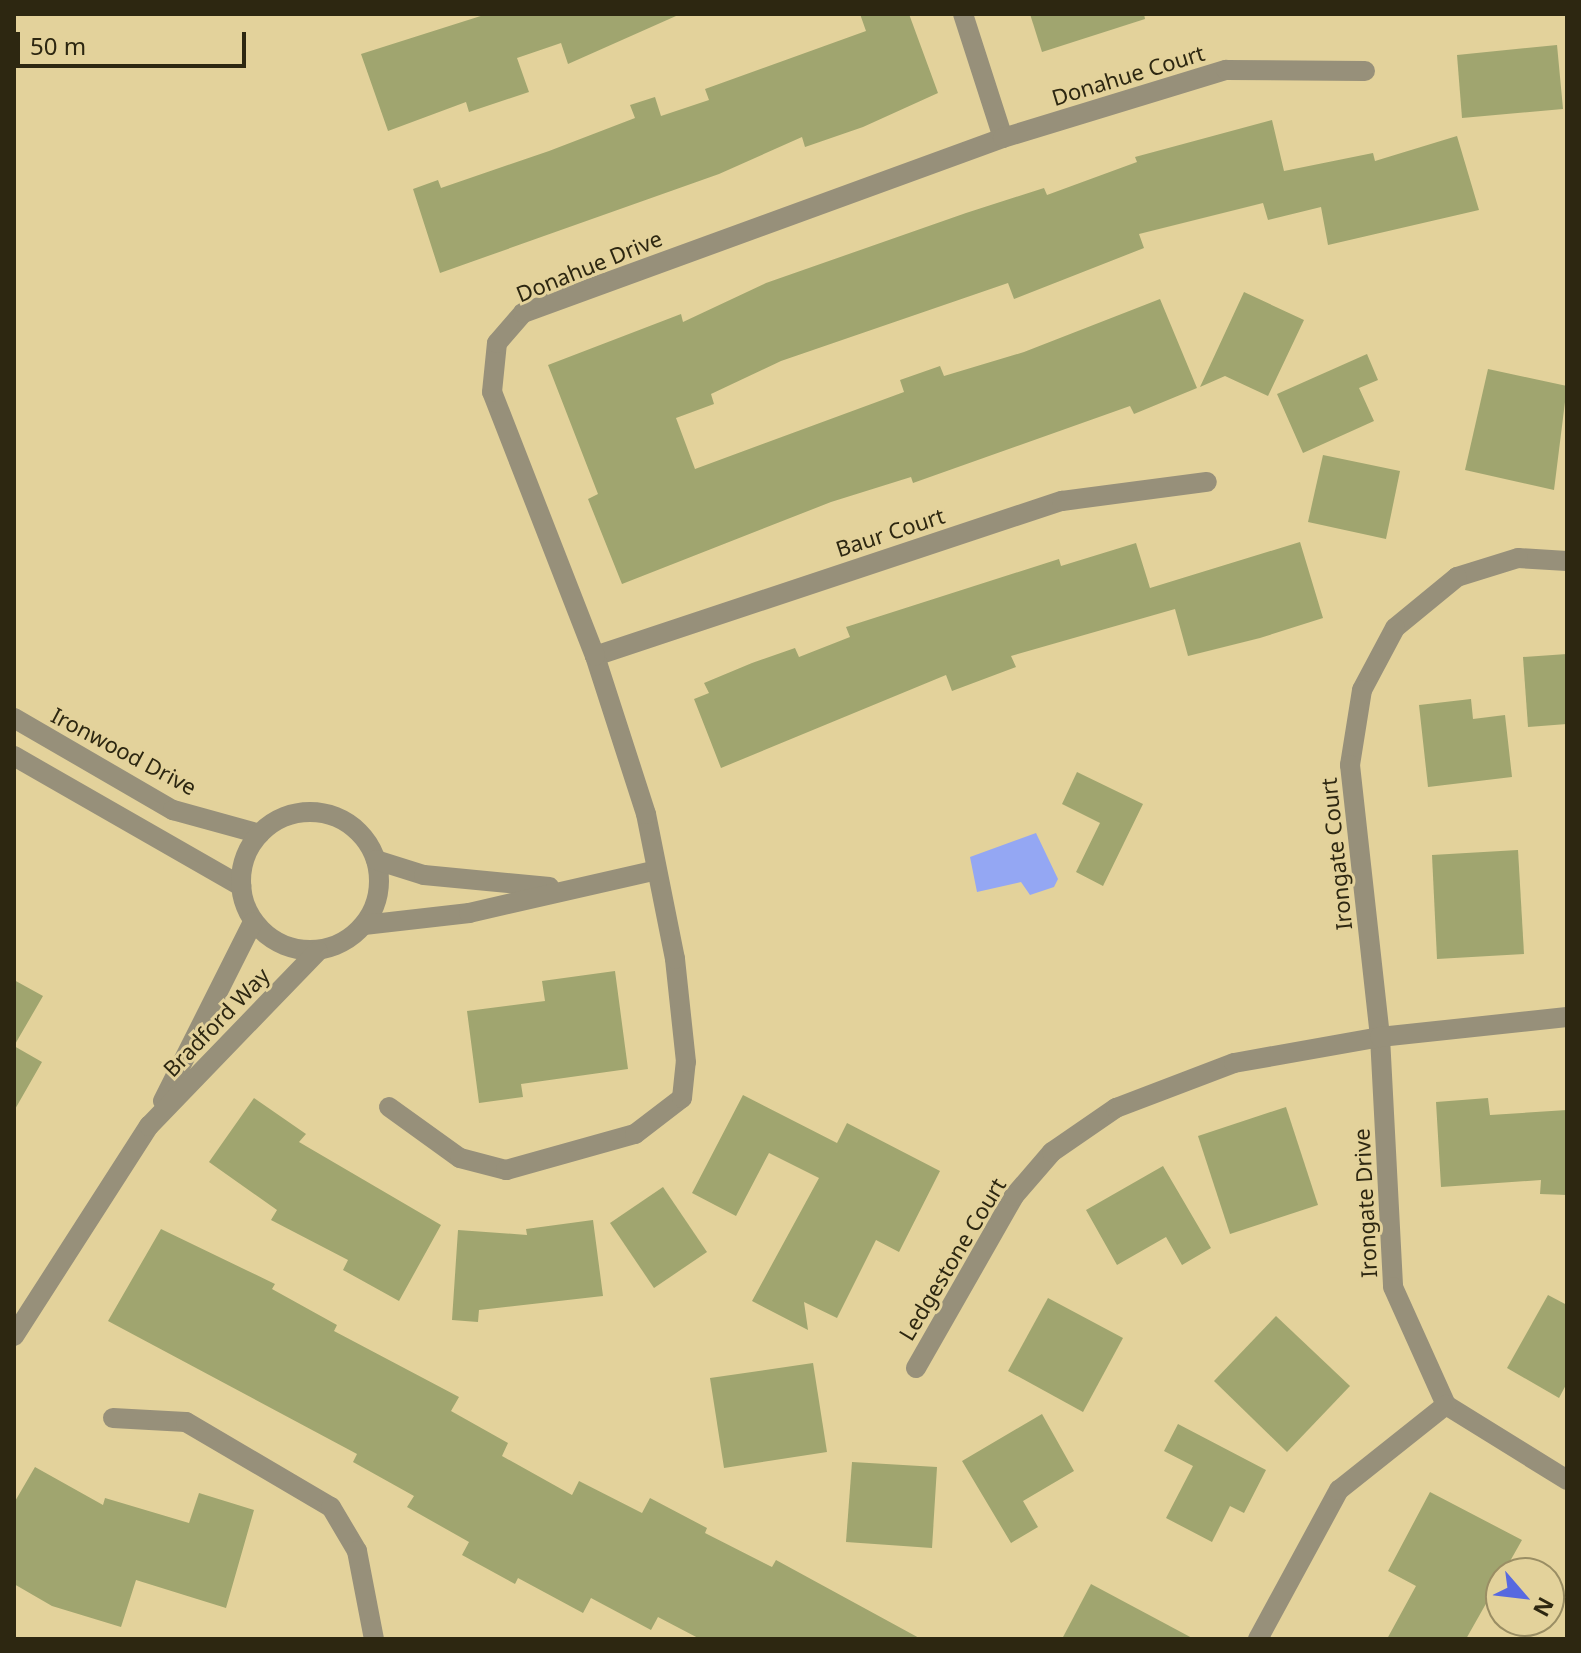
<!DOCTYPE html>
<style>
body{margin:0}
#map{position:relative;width:1581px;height:1653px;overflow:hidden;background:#e3d29b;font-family:"Noto Sans",sans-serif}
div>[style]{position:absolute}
.water>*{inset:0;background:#94a7f3}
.building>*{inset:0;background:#a0a56f}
.minor>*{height:20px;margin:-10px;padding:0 10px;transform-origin:10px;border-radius:10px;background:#97907a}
.minor>.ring{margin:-10px;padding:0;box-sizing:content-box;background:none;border:20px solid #97907a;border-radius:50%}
span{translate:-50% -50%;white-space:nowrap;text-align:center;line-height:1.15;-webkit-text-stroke:6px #e3d29b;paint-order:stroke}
.street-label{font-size:22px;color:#2d2711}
.frame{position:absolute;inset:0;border:16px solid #2d2711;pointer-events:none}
.north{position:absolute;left:1485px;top:1557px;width:80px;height:80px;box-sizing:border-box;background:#e3d29b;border:2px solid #9a8e64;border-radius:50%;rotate:118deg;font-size:22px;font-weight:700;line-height:32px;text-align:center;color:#2d2711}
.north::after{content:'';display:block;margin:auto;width:28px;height:36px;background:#5769e0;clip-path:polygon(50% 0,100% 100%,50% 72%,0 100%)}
.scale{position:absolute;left:16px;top:32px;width:230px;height:36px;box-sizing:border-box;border:4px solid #2d2711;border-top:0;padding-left:10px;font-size:24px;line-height:28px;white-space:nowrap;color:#2d2711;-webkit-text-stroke:6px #e3d29b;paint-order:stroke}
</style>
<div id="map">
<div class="water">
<div style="clip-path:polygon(1036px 833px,1058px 879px,1054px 887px,1030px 895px,1021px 882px,977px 892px,970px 857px)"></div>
</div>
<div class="building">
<div style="clip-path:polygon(487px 14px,676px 14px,676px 16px,568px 64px,561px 43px,517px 58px,529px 92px,469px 112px,466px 102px,388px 131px,361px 54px)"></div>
<div style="clip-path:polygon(860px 14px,909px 14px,938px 93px,863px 127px,805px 147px,802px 137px,719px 174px,440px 273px,413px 189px,438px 180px,441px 188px,549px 151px,635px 118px,630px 105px,655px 97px,661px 116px,709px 100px,705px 89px,866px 31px)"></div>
<div style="clip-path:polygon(1030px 14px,1144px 14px,1145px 19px,1042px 52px)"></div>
<div style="clip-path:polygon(1557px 45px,1563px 109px,1462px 118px,1457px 55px)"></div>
<div style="clip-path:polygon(1272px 120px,1284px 171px,1373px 153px,1375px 161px,1457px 136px,1479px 210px,1328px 245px,1321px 207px,1268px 220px,1263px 203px,1139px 234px,1144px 248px,1014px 299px,1008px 283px,781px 361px,711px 394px,714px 404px,676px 418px,695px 469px,904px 392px,900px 380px,940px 366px,944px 376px,1024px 352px,1160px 299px,1197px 388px,1134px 414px,1130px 406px,913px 483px,911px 477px,831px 502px,622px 584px,588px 499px,598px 494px,548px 365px,681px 314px,683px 322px,766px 283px,966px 213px,1044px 188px,1047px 195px,1137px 162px,1135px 157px)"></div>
<div style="clip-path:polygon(1244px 292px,1304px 320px,1268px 396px,1225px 376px,1200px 387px)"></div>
<div style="clip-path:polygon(1367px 354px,1378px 380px,1359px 388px,1374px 421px,1303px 453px,1277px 394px)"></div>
<div style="clip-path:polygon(1488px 369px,1567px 386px,1554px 490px,1465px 470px)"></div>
<div style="clip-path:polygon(1323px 455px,1400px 471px,1386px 539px,1308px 522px)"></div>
<div style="clip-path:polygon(1300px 542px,1323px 618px,1260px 638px,1188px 656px,1175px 609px,1011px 656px,1016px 667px,952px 691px,946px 675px,721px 768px,694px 699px,709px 693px,704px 683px,752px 663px,795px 648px,799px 657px,850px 637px,846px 627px,1059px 559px,1061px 566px,1136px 543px,1150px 588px)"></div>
<div style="clip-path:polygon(1567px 654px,1567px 724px,1528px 727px,1523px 657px)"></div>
<div style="clip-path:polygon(1471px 699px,1473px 719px,1505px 715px,1512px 777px,1428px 787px,1419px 705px)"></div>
<div style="clip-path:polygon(1077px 772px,1143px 804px,1103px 886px,1076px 872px,1100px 823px,1062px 804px)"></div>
<div style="clip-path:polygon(1518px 850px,1524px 954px,1437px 959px,1432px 855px)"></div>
<div style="clip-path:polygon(615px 971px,628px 1069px,521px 1084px,523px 1097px,479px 1103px,467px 1011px,545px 1001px,542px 981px)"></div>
<div style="clip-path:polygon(14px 980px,43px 996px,14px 1046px,42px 1062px,14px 1111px)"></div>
<div style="clip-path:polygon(743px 1095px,837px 1143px,847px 1123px,940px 1171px,899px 1252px,876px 1240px,837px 1318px,804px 1302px,808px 1330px,752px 1301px,819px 1178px,769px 1153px,736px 1216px,692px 1193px)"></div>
<div style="clip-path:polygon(254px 1098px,306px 1134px,299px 1142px,441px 1225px,399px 1301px,343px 1270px,348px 1260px,271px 1220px,277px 1210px,209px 1162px)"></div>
<div style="clip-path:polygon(1488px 1098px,1490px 1115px,1567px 1110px,1567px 1195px,1540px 1194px,1541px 1180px,1441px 1187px,1436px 1102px)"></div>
<div style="clip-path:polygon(1286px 1107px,1318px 1205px,1230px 1234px,1198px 1136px)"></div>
<div style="clip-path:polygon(1163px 1166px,1211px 1248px,1182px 1265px,1166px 1237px,1117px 1265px,1086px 1210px)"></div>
<div style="clip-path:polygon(663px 1187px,707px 1252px,654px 1288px,610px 1223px)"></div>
<div style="clip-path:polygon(593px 1220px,603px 1296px,479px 1310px,478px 1322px,452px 1320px,458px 1230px,527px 1235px,526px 1229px)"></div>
<div style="clip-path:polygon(161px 1229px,275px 1284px,272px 1289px,337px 1325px,334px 1331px,459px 1397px,451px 1411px,508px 1443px,502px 1456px,572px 1495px,579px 1481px,642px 1513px,650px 1498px,707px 1528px,705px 1533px,772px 1567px,776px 1560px,921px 1639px,700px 1639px,658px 1617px,651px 1630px,591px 1598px,583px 1613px,518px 1578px,515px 1584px,462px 1555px,469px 1542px,407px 1507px,414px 1496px,353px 1462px,357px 1454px,108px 1321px)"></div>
<div style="clip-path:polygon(1548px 1295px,1567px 1305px,1567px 1383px,1559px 1398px,1507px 1368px)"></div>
<div style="clip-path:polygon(1048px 1298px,1123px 1338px,1083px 1412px,1008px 1371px)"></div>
<div style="clip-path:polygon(1276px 1316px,1350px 1386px,1287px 1452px,1214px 1381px)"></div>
<div style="clip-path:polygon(813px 1363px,827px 1452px,724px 1468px,710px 1378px)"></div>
<div style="clip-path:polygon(1042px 1414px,1074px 1471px,1023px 1501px,1038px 1527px,1011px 1543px,962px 1461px)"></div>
<div style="clip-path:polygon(1178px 1424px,1266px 1470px,1244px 1513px,1230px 1506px,1212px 1542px,1166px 1518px,1193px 1466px,1164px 1451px)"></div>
<div style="clip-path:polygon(852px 1462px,937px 1467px,932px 1548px,846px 1542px)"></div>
<div style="clip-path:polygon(35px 1467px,103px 1505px,105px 1498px,189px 1523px,199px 1493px,254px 1510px,226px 1608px,136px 1580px,121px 1627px,52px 1606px,14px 1584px,14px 1503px)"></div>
<div style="clip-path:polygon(1430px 1492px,1522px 1540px,1466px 1639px,1387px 1639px,1416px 1586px,1388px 1571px)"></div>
<div style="clip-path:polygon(1091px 1584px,1194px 1639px,1062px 1639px)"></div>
</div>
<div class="minor">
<div style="left:963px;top:14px;width:130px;rotate:72.1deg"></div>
<div style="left:1567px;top:561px;width:49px;rotate:-176.5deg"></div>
<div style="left:1518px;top:558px;width:64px;rotate:162.7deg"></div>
<div style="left:1457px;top:577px;width:80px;rotate:140.6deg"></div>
<div style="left:1395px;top:628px;width:70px;rotate:118deg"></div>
<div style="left:1362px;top:690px;width:76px;rotate:99.1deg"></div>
<div style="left:1350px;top:765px;width:274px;rotate:83.7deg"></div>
<div style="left:1380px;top:1037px;width:250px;rotate:87deg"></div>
<div style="left:1393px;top:1287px;width:129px;rotate:65.8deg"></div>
<div style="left:1446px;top:1405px;width:142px;rotate:31.8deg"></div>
<div style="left:595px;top:656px;width:492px;rotate:-18.4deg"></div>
<div style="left:1062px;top:501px;width:146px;rotate:-7.5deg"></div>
<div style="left:14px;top:718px;width:184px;rotate:30.1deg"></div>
<div style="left:173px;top:810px;width:90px;rotate:15.4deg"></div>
<div style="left:14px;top:756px;width:262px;rotate:29.8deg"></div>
<div class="ring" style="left:241px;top:812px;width:118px;height:118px"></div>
<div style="left:376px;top:860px;width:50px;rotate:17.4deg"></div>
<div style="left:424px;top:875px;width:126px;rotate:5.5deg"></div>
<div style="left:364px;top:925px;width:106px;rotate:-6.5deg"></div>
<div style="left:469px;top:913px;width:192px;rotate:-12.9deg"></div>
<div style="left:163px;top:1101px;width:200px;rotate:-63.3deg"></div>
<div style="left:389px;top:1107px;width:87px;rotate:35.7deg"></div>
<div style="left:460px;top:1158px;width:48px;rotate:14.6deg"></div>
<div style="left:506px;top:1170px;width:134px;rotate:-15.6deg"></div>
<div style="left:635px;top:1134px;width:59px;rotate:-37.5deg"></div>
<div style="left:682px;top:1098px;width:36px;rotate:-84deg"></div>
<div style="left:686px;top:1062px;width:104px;rotate:-96.1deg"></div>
<div style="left:675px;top:959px;width:148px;rotate:-101.3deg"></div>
<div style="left:646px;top:814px;width:166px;rotate:-107.9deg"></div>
<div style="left:595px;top:656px;width:283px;rotate:-111.3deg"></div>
<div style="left:492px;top:392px;width:49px;rotate:-84.2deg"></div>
<div style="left:497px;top:343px;width:40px;rotate:-49deg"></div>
<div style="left:523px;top:313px;width:511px;rotate:-20.03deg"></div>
<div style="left:1003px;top:138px;width:233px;rotate:-17deg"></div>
<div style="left:1226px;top:70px;width:139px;rotate:0.4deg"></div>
<div style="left:14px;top:1336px;width:250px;rotate:-57.3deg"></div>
<div style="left:149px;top:1126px;width:243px;rotate:-46deg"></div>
<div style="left:916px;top:1368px;width:198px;rotate:-60.3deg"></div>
<div style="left:1014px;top:1196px;width:58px;rotate:-49.2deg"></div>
<div style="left:1052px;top:1152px;width:78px;rotate:-34.5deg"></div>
<div style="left:1116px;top:1108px;width:126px;rotate:-20.9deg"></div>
<div style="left:1234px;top:1063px;width:148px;rotate:-10.1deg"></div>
<div style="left:1380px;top:1037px;width:188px;rotate:-6.1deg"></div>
<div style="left:113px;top:1418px;width:73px;rotate:3.1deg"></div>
<div style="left:186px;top:1422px;width:168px;rotate:30.4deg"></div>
<div style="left:331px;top:1507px;width:51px;rotate:59.4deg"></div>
<div style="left:357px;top:1551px;width:90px;rotate:79.1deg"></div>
<div style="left:1258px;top:1639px;width:170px;rotate:-61.5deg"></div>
<div style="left:1339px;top:1490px;width:137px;rotate:-38.5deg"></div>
</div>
<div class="street-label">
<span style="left:1128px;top:75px;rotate:-17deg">Donahue Court</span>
<span style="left:589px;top:266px;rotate:-22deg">Donahue Drive</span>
<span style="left:890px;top:532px;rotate:-18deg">Baur Court</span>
<span style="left:124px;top:751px;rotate:28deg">Ironwood Drive</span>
<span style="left:1336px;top:854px;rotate:-96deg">Irongate Court</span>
<span style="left:216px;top:1022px;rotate:-46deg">Bradford Way</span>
<span style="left:1365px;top:1203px;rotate:-93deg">Irongate Drive</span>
<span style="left:952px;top:1259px;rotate:-59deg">Ledgestone Court</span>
</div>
<div class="frame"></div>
<div class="north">N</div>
<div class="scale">50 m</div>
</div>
